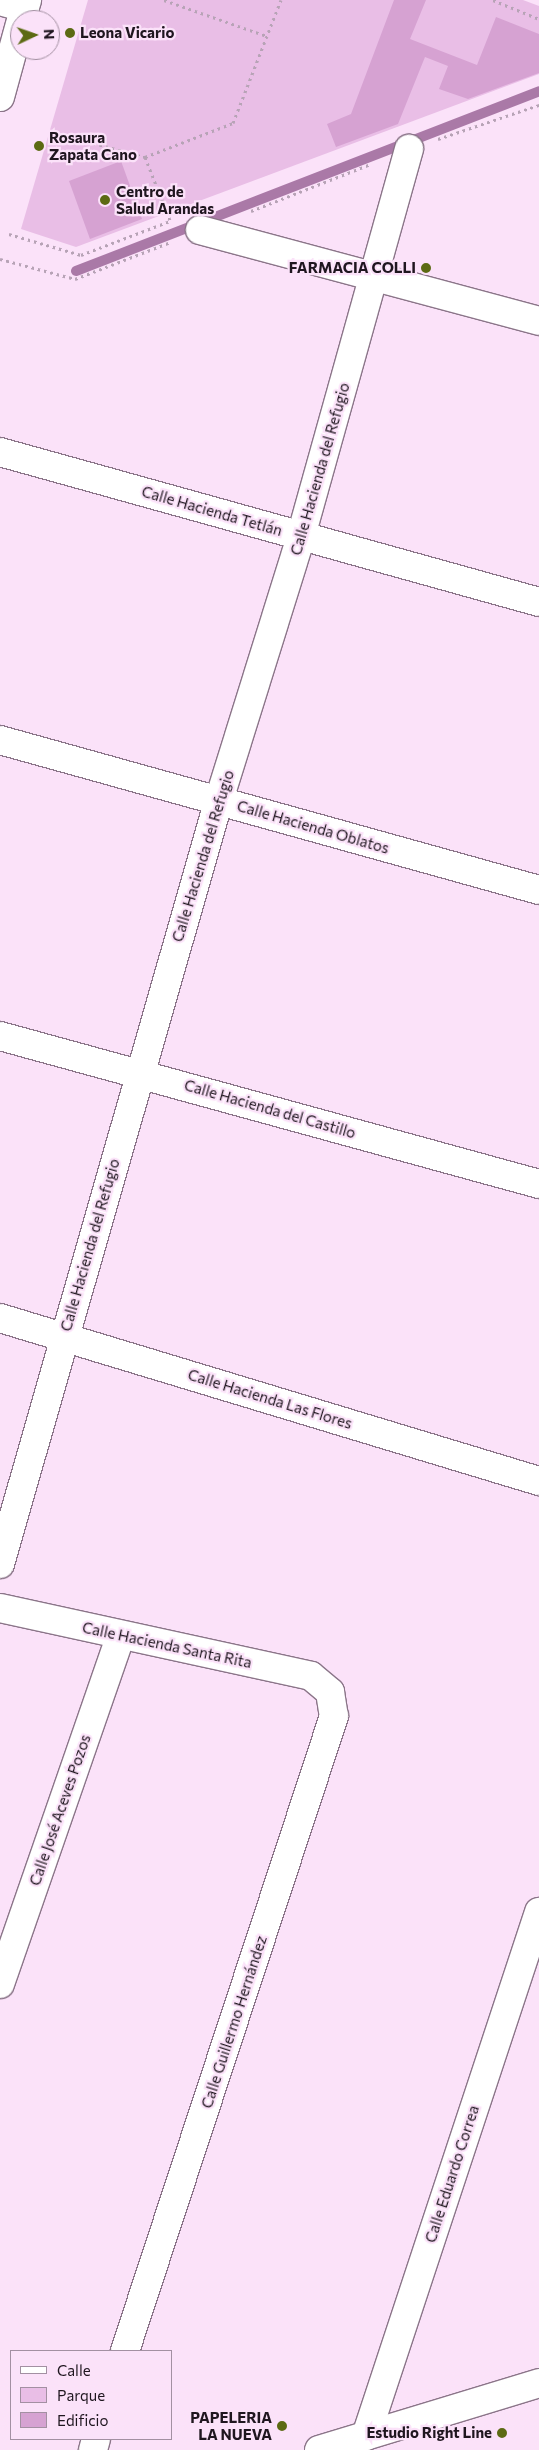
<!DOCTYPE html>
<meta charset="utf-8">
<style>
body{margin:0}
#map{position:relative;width:539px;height:2450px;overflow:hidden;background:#fbe2f9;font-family:Commissioner,sans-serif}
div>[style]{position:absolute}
.green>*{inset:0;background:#e9bee6}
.stream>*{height:10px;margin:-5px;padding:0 5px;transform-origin:5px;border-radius:5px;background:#aa79a7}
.building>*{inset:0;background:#d6a2d2}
.path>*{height:3px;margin-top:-1.5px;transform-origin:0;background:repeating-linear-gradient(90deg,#b7a3b6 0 2.5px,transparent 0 6.5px)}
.roads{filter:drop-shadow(1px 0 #8b7589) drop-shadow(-1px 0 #8b7589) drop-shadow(0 1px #8b7589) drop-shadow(0 -1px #8b7589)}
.minor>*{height:28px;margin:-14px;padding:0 14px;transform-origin:14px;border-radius:14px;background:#fff}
.tertiary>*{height:28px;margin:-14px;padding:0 14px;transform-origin:14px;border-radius:14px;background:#fff}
.dots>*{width:14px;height:14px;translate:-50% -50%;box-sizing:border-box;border:2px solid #fbe2f9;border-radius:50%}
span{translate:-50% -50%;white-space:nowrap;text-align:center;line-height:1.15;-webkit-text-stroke:4.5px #fbe2f9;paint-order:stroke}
.poi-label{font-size:15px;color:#1f161f;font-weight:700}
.left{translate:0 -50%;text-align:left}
.right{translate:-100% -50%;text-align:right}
.street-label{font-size:15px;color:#1f161f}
.legend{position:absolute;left:10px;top:2350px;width:162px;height:90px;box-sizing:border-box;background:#fbe2f9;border:1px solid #a390a2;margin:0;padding:6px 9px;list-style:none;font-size:15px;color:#1f161f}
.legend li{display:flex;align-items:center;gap:10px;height:25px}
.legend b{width:25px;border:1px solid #a390a2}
.north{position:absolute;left:10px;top:10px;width:50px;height:50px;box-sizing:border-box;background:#fbe2f9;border:1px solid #a390a2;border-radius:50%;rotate:87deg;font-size:14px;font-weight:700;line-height:20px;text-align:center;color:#1f161f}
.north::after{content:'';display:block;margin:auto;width:18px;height:22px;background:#5c6a13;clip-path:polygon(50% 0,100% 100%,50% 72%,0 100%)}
</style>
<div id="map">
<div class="green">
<div style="clip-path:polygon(88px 0,523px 0,539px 6px,539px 74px,76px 247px,21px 229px)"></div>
</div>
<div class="stream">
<div style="left:76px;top:271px;width:497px;rotate:-21.2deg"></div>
</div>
<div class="building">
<div style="clip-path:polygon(394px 0,426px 0,410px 39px,477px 65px,496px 17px,539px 34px,539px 73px,468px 99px,439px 89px,448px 66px,425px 57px,398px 124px,336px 147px,327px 124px,351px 114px)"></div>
<div style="clip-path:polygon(121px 161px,142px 219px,90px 239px,69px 181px)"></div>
</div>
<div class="path">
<div style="left:164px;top:0;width:109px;rotate:19.3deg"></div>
<div style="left:493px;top:0;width:50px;rotate:22.4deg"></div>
<div style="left:68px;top:136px;width:80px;rotate:15.3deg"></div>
<div style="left:145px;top:157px;width:94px;rotate:-21.1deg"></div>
<div style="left:233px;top:123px;width:132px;rotate:-68.7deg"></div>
<div style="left:438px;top:139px;width:107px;rotate:-18.6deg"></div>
<div style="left:145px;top:157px;width:68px;rotate:68.4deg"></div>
<div style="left:251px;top:211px;width:129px;rotate:-21.4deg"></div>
<div style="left:9px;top:234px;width:75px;rotate:16.3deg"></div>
<div style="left:81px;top:255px;width:95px;rotate:-20.9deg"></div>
<div style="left:0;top:259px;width:78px;rotate:14.9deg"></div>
<div style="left:75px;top:279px;width:103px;rotate:-21.1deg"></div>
</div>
<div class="roads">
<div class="minor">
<div style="left:0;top:1px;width:26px;rotate:16deg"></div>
<div style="left:200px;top:230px;width:351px;rotate:15deg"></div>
<div style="left:0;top:452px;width:559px;rotate:15.55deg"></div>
<div style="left:0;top:740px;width:559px;rotate:15.55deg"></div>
<div style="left:0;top:1036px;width:559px;rotate:15.35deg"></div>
<div style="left:0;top:1318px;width:563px;rotate:16.83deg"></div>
<div style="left:0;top:1564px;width:795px;rotate:-74.01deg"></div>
<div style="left:219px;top:800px;width:276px;rotate:-72.7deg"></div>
<div style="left:301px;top:536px;width:402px;rotate:-74.4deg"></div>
<div style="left:0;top:1608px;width:318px;rotate:12.3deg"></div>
<div style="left:311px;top:1676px;width:25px;rotate:40deg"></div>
<div style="left:330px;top:1692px;width:24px;rotate:81deg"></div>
<div style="left:334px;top:1716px;width:669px;rotate:108.22deg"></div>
<div style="left:0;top:1984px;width:369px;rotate:-70.9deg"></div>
<div style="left:366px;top:2436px;width:552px;rotate:-71.73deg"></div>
<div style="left:93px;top:2450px;width:11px;rotate:-75deg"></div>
</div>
<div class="tertiary">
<div style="left:21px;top:20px;width:21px;rotate:-73deg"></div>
<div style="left:0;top:97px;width:76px;rotate:-74.7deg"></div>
<div style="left:319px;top:2450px;width:230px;rotate:-16.9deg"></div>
</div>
</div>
<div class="dots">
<div style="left:70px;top:33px;background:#5c6a13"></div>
<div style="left:39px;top:146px;background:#5c6a13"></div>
<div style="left:105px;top:200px;background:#5c6a13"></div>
<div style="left:426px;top:268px;background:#5c6a13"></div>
<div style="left:282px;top:2426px;background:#5c6a13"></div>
<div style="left:502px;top:2433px;background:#5c6a13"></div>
</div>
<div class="poi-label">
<span class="left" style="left:80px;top:33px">Leona Vicario</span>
<span class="left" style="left:49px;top:146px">Rosaura<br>Zapata Cano</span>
<span class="left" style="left:116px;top:200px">Centro de<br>Salud Arandas</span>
<span class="right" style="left:416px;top:268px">FARMACIA COLLI</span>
<span class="right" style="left:272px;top:2426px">PAPELERIA<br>LA NUEVA</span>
<span class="right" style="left:492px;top:2433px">Estudio Right Line</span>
</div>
<div class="street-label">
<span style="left:320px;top:469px;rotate:-74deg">Calle Hacienda del Refugio</span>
<span style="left:212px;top:511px;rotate:16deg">Calle Hacienda Tetlán</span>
<span style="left:313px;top:827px;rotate:16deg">Calle Hacienda Oblatos</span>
<span style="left:203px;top:856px;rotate:-73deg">Calle Hacienda del Refugio</span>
<span style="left:270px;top:1109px;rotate:16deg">Calle Hacienda del Castillo</span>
<span style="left:90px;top:1245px;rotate:-74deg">Calle Hacienda del Refugio</span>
<span style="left:270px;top:1399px;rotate:17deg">Calle Hacienda Las Flores</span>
<span style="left:167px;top:1645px;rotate:12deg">Calle Hacienda Santa Rita</span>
<span style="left:60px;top:1810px;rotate:-71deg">Calle José Aceves Pozos</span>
<span style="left:234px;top:2022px;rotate:-72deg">Calle Guillermo Hernández</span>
<span style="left:452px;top:2174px;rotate:-72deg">Calle Eduardo Correa</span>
</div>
<ul class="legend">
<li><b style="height:6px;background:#fff"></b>Calle</li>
<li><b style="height:14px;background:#e9bee6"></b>Parque</li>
<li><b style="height:14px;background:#d6a2d2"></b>Edificio</li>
</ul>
<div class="north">N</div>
</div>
